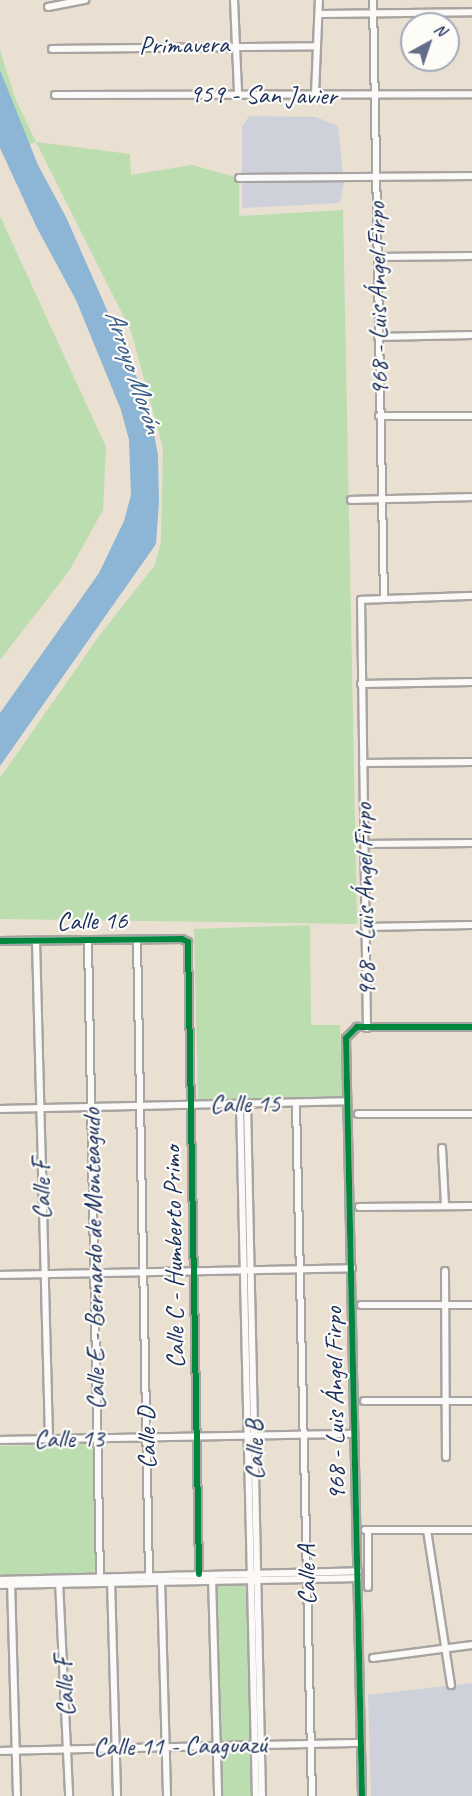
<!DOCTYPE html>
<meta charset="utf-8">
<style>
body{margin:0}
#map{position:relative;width:472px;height:1796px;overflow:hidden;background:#eae0d2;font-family:Caveat,sans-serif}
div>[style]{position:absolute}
.industrial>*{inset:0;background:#ced1d9}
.green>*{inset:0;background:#bbddaf}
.water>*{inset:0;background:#8db5d6}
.roads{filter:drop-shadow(2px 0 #a7a4a2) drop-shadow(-2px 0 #a7a4a2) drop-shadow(0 2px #a7a4a2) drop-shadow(0 -2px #a7a4a2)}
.minor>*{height:6px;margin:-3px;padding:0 3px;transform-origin:3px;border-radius:3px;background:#fcfaf8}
.cycleway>*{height:6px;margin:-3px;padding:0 3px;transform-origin:3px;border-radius:3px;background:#00873e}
span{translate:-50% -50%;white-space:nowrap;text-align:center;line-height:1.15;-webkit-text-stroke:4.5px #fdfcf7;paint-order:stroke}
.street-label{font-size:26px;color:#1b2f5e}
.water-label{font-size:27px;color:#395d8e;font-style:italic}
.north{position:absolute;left:400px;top:12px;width:60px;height:60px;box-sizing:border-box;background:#fdfcf7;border:2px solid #a3aaba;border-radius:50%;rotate:40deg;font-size:16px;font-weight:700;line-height:24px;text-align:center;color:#1b2f5e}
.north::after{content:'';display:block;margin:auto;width:21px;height:27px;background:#636d87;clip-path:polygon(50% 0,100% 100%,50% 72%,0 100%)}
</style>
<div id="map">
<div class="industrial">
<div style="clip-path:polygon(249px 116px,316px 117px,338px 126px,344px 183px,340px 203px,242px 208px,242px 127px)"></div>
<div style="clip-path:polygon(472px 1683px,472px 1796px,371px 1796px,368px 1695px)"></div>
</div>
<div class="green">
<div style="clip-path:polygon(0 50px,15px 98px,36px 142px,130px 154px,131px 175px,192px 165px,239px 178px,239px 216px,343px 210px,357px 924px,0 919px,0 778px,99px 636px,155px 565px,161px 541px,163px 448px,131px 331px,36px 142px,29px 144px,0 70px)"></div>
<div style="clip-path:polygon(0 216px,106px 447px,103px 510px,69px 571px,0 660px)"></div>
<div style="clip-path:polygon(310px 925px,311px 1025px,340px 1025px,343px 1098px,198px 1099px,194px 929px)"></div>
<div style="clip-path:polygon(89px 1444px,93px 1450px,96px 1569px,92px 1573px,0 1575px,0 1446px)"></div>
<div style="clip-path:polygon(251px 1579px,256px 1796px,218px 1796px,212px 1580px)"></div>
</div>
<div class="water">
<div style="clip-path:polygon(0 70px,38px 165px,66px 217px,148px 403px,158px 455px,159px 503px,156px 544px,0 766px,0 713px,99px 573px,124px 521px,131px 495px,129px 440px,121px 410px,76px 300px,36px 226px,0 148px)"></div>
</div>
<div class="roads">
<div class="minor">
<div style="left:234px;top:0;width:92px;rotate:87.5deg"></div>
<div style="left:373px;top:0;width:598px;rotate:88.95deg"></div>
<div style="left:48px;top:7px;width:38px;rotate:-11deg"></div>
<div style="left:319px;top:14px;width:153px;rotate:-0.7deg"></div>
<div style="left:52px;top:49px;width:265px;rotate:-0.6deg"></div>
<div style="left:315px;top:94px;width:94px;rotate:-87.6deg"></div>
<div style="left:55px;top:95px;width:417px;rotate:-0.1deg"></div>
<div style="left:239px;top:178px;width:233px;rotate:-0.5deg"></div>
<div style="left:378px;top:257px;width:94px;rotate:-0.6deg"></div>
<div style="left:378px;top:337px;width:94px;rotate:-1.2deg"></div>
<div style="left:379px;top:416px;width:93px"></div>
<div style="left:351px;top:500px;width:121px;rotate:-1.4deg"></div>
<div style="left:361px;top:684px;width:111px;rotate:-1deg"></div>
<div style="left:363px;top:763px;width:109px;rotate:-0.5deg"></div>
<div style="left:364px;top:844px;width:108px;rotate:-0.5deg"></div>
<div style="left:365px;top:927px;width:107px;rotate:-1.1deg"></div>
<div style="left:137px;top:940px;width:636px;rotate:88.92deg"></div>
<div style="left:0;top:941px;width:182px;rotate:-0.6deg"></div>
<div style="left:182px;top:939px;width:7px;rotate:27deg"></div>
<div style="left:188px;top:942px;width:632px;rotate:89deg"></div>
<div style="left:36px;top:941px;width:498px;rotate:88.5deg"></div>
<div style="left:88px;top:941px;width:636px;rotate:88.92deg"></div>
<div style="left:367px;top:1028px;width:428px;rotate:-90.8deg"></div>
<div style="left:361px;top:600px;width:111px;rotate:-2.1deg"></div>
<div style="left:296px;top:1103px;width:693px;rotate:88.68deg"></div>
<div style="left:240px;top:1104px;width:692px;rotate:88.68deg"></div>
<div style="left:247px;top:1104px;width:692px;rotate:88.76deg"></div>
<div style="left:0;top:1109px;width:347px;rotate:-1.3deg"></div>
<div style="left:358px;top:1114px;width:114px"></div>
<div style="left:442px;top:1148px;width:58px;rotate:87deg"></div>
<div style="left:359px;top:1207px;width:113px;rotate:-0.5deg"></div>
<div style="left:445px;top:1271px;width:186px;rotate:89.7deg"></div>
<div style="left:0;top:1275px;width:352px;rotate:-1.1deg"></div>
<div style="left:361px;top:1305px;width:111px"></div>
<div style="left:364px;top:1401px;width:108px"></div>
<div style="left:0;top:1440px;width:354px;rotate:-1deg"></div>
<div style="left:365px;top:1530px;width:107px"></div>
<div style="left:427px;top:1530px;width:157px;rotate:81.2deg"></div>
<div style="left:368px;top:1531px;width:56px;rotate:90deg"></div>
<div style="left:212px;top:1577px;width:219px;rotate:88.4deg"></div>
<div style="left:161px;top:1579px;width:217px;rotate:88.4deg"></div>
<div style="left:0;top:1580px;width:358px;rotate:-1.4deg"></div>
<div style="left:111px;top:1580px;width:216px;rotate:88.4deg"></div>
<div style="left:11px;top:1581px;width:215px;rotate:88.4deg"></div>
<div style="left:59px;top:1581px;width:215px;rotate:87.3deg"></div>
<div style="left:0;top:1585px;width:358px;rotate:-1.1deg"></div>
<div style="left:373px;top:1658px;width:100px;rotate:-7.5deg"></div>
<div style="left:0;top:1751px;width:361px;rotate:-1.3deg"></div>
<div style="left:362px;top:1796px;width:758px;rotate:-91.21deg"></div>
<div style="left:346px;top:1038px;width:16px;rotate:-45deg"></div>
<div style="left:357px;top:1027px;width:115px"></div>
</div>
</div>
<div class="cycleway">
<div style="left:0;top:941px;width:182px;rotate:-0.6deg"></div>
<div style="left:182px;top:939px;width:7px;rotate:27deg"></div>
<div style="left:188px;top:942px;width:632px;rotate:89deg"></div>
<div style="left:362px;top:1796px;width:758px;rotate:-91.21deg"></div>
<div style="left:346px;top:1038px;width:16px;rotate:-45deg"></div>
<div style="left:357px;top:1027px;width:115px"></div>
</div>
<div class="street-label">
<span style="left:184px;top:45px;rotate:-1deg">Primavera</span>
<span style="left:263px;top:95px;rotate:1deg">959 - San Javier</span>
<span style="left:378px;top:299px;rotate:-91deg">968 - Luis Ángel Firpo</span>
<span style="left:365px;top:900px;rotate:-91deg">968 - Luis Ángel Firpo</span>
<span style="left:92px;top:921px;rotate:-1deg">Calle 16</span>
<span style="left:245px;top:1104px;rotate:-1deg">Calle 15</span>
<span style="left:42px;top:1190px;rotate:-91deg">Calle F</span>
<span style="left:174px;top:1257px;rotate:-91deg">Calle C - Humberto Primo</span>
<span style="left:94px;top:1259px;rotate:-91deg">Calle E - Bernardo de Monteagudo</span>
<span style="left:335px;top:1404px;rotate:-91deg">968 - Luis Ángel Firpo</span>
<span style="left:147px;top:1438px;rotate:-91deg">Calle D</span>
<span style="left:69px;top:1439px;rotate:-1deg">Calle 13</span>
<span style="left:255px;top:1450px;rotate:-91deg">Calle B</span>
<span style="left:307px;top:1575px;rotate:-91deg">Calle A</span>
<span style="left:65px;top:1687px;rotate:-93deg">Calle F</span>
<span style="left:180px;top:1746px;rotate:-1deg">Calle 11 - Caaguazú</span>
</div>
<div class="water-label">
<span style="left:134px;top:371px;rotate:71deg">Arroyo Morón</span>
</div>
<div class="north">N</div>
</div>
